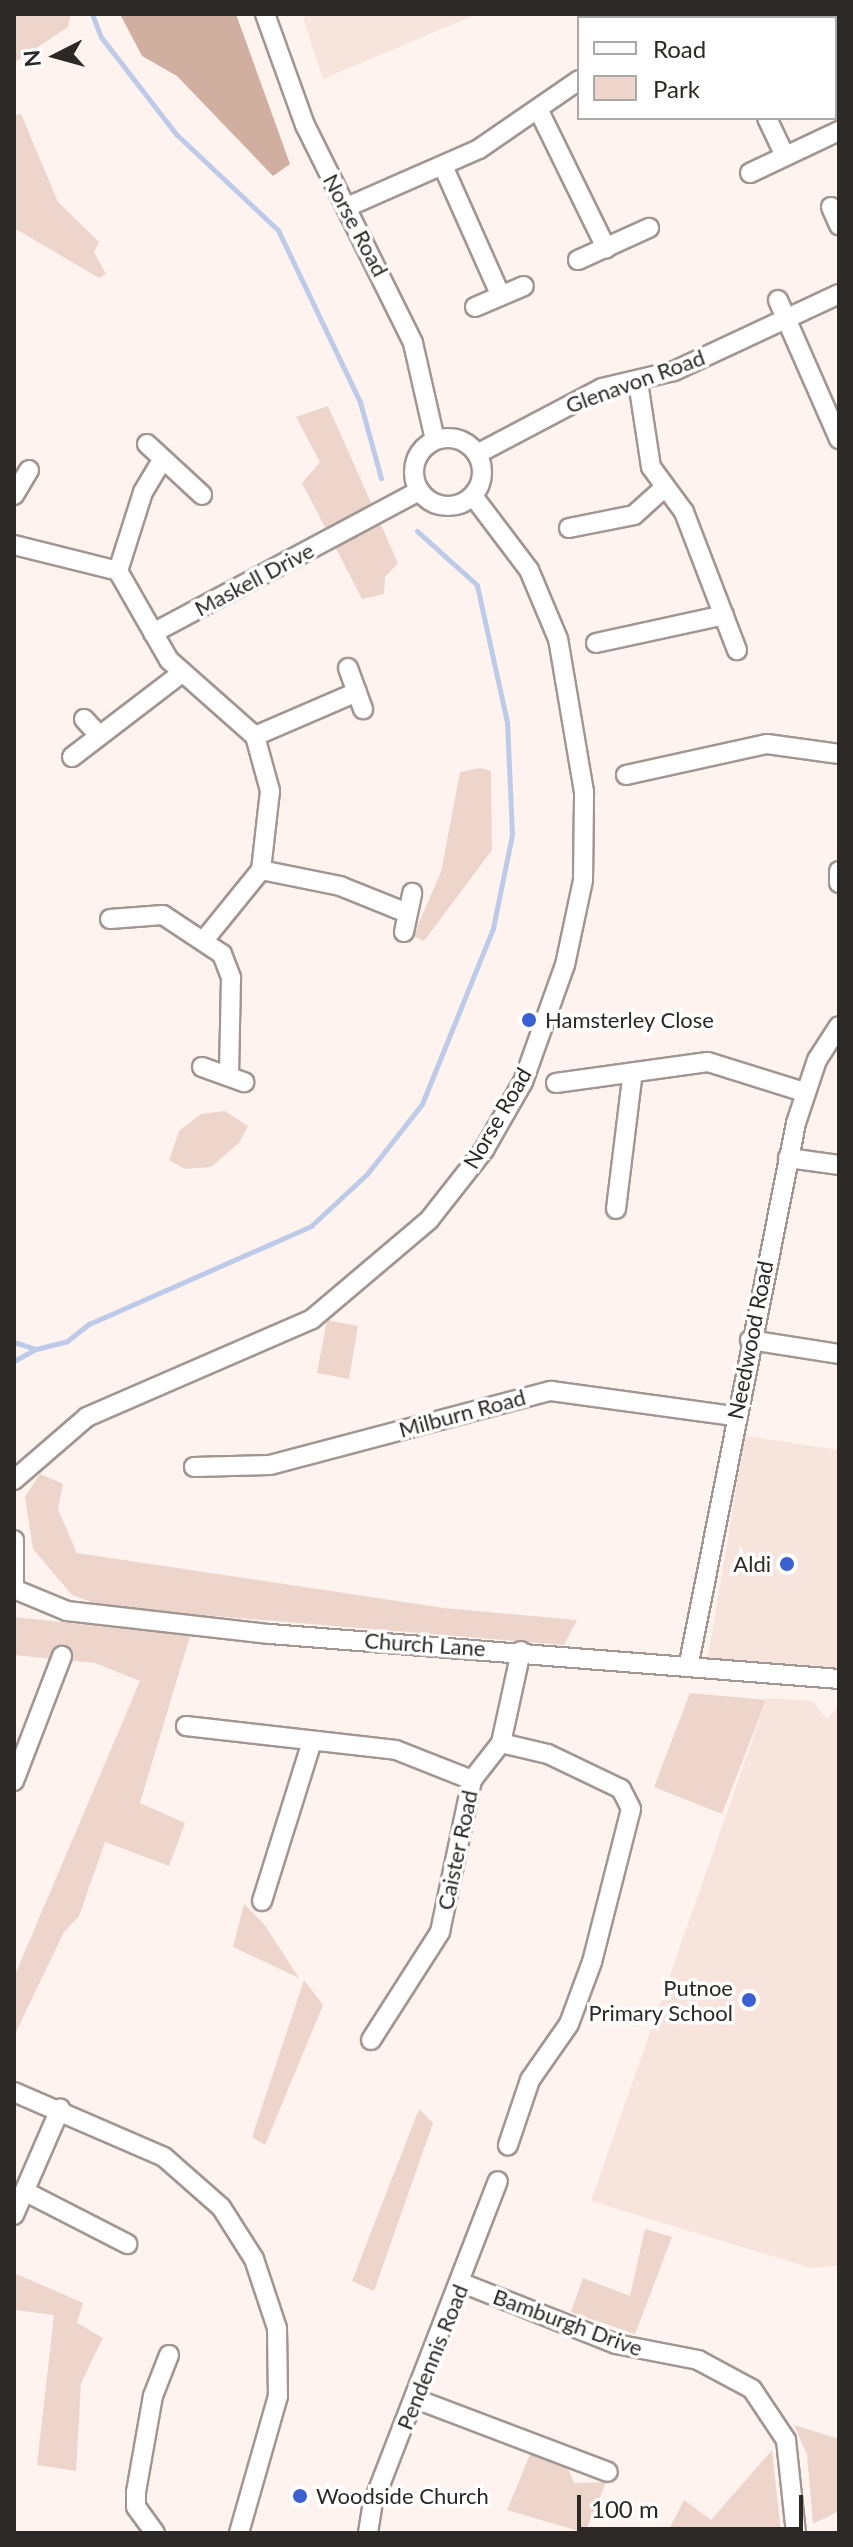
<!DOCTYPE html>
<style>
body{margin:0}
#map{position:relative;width:853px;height:2547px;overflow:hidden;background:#fef3ef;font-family:Lato,sans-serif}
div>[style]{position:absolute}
.built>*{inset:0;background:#f7e4dd}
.green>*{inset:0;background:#edd5cb}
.forest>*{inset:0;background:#d0aea0}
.stream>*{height:5px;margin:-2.5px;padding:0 2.5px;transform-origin:2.5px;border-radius:2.5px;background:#bdcae8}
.roads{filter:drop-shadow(2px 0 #a19692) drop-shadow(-2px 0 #a19692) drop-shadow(0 2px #a19692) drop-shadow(0 -2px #a19692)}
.minor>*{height:18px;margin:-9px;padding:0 9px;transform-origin:9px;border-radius:9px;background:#fff}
.minor>.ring{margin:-9px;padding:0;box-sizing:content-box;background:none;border:18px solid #fff;border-radius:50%}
.dots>*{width:22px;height:22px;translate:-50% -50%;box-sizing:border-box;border:4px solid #fff;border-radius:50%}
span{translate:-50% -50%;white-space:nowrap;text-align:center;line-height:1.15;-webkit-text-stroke:7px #fff;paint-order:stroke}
.street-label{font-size:22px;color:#2c2826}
.poi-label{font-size:22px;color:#2c2826}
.left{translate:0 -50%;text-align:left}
.right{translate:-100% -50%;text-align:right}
.frame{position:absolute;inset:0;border:16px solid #2c2826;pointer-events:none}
.legend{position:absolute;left:577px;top:16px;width:260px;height:104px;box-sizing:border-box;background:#fff;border:2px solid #aba9a8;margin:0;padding:10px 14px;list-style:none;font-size:24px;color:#2c2826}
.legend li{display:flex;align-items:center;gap:16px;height:40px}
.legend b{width:40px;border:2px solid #aba9a8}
.north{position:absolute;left:16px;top:16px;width:80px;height:80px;-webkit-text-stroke:6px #fff;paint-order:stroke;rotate:264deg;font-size:22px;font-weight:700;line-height:32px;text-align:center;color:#2c2826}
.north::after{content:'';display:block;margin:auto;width:28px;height:36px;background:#2c2826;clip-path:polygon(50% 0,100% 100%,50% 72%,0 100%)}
.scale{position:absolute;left:577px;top:2495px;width:226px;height:36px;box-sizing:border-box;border:4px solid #2c2826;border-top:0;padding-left:10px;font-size:24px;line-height:28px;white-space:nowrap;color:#2c2826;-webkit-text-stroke:6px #fff;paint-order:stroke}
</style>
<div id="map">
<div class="built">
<div style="clip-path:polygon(302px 14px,477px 14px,323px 79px)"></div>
<div style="clip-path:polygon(745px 1436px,839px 1450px,839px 1670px,707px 1663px)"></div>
<div style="clip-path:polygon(767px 1698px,812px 1701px,827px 1719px,839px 1705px,839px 2266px,811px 2268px,591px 2201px)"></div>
</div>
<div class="green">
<div style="clip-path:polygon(14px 14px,71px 14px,68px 27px,14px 63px)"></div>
<div style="clip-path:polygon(21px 114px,58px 202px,99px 242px,94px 252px,106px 274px,99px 278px,14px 228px,14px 115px)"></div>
<div style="clip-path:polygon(328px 406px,398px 563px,385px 577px,384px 594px,362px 599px,302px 483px,320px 462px,296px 417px)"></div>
<div style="clip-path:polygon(480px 768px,491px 771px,492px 850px,424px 941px,413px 936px,441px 872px,460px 772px)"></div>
<div style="clip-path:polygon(225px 1111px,248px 1126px,239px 1143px,211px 1167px,185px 1169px,169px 1160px,179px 1131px,201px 1114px)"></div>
<div style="clip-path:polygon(327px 1320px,358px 1326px,349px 1379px,317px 1373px)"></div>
<div style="clip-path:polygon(40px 1474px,63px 1484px,58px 1509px,77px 1553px,444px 1608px,577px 1620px,564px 1645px,106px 1607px,72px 1595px,33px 1549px,25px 1497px)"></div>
<div style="clip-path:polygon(14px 1617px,190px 1636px,140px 1803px,185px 1823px,169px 1866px,105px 1842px,79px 1916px,64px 1932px,14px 2036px,14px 1977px,140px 1681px,95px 1663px,14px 1655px)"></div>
<div style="clip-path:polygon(690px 1693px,766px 1700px,722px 1814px,654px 1787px)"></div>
<div style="clip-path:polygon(244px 1904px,264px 1924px,299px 1978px,233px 1947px)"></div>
<div style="clip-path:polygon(304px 1980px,323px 2005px,265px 2145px,252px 2137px)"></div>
<div style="clip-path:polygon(419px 2109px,433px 2123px,374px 2291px,352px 2281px)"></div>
<div style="clip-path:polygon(645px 2229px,672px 2237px,635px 2334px,571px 2312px,583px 2278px,630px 2296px)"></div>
<div style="clip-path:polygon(14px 2273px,83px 2303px,77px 2323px,103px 2338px,81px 2383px,76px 2471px,37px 2465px,54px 2315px,14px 2310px)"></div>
<div style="clip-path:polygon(794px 2425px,839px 2439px,839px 2511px,813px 2524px,807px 2455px)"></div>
<div style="clip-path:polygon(772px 2450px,781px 2533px,667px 2533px,684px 2500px,711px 2520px)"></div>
<div style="clip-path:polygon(531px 2452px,567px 2466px,574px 2483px,606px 2482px,585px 2533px,507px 2510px)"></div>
</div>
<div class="forest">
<div style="clip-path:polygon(120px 14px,236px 14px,290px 164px,273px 176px,177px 76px,142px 56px)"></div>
</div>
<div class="stream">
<div style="left:92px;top:14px;width:25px;rotate:69deg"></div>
<div style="left:101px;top:37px;width:123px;rotate:52.3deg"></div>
<div style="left:176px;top:134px;width:140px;rotate:43.3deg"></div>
<div style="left:278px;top:230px;width:191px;rotate:64.5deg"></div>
<div style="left:360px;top:402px;width:79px;rotate:74.6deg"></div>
<div style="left:14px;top:1342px;width:23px;rotate:18deg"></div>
<div style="left:36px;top:1349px;width:32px;rotate:-14deg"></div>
<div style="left:67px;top:1341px;width:28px;rotate:-38deg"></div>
<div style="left:89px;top:1324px;width:243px;rotate:-23.8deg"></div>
<div style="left:311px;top:1226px;width:76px;rotate:-42.9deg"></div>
<div style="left:367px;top:1174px;width:89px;rotate:-51.8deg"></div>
<div style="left:422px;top:1104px;width:190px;rotate:-68deg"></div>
<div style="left:493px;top:928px;width:95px;rotate:-78.5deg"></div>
<div style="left:512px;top:835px;width:113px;rotate:-92.5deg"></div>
<div style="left:507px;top:722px;width:140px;rotate:-102.4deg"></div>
<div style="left:477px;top:585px;width:81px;rotate:-138deg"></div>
<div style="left:14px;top:1361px;width:25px;rotate:-29deg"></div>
</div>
<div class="roads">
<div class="minor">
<div style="left:265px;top:14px;width:118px;rotate:70.2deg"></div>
<div style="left:305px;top:125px;width:243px;rotate:63.6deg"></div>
<div style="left:413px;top:343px;width:99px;rotate:77.2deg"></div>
<div style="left:715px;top:18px;width:5px;rotate:-22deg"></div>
<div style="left:539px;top:111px;width:153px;rotate:63.9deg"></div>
<div style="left:767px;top:118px;width:42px;rotate:64.7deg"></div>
<div style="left:443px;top:166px;width:142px;rotate:66deg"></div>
<div style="left:750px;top:173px;width:98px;rotate:-25.3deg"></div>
<div style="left:347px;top:207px;width:144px;rotate:-23.7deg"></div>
<div style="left:479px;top:149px;width:121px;rotate:-34.6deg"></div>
<div style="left:831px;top:207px;width:20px;rotate:66deg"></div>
<div style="left:578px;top:260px;width:78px;rotate:-24.3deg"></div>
<div style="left:778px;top:300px;width:152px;rotate:66.3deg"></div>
<div style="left:475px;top:307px;width:53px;rotate:-23.2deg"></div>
<div style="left:638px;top:382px;width:86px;rotate:81.3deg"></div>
<div style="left:651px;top:467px;width:56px;rotate:53.7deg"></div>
<div style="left:684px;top:512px;width:148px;rotate:69deg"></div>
<div class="ring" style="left:414px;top:438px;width:50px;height:50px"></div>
<div style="left:147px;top:444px;width:75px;rotate:42.8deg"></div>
<div style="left:477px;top:454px;width:141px;rotate:-27.8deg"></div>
<div style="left:602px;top:388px;width:74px;rotate:-13.3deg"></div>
<div style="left:674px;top:371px;width:182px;rotate:-25deg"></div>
<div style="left:14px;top:495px;width:29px;rotate:-59deg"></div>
<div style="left:569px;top:528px;width:66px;rotate:-11.3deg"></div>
<div style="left:634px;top:515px;width:42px;rotate:-42.1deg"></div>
<div style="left:14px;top:545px;width:107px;rotate:14deg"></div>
<div style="left:118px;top:571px;width:103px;rotate:60.2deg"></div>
<div style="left:169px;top:660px;width:115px;rotate:41.5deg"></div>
<div style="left:255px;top:736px;width:57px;rotate:74.7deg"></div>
<div style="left:270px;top:791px;width:80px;rotate:96.5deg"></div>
<div style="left:261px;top:870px;width:89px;rotate:129.1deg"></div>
<div style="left:118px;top:571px;width:83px;rotate:-72.4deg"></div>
<div style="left:143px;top:492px;width:35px;rotate:-59deg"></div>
<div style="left:153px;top:633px;width:302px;rotate:-28.1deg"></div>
<div style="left:596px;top:643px;width:131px;rotate:-12.3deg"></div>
<div style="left:348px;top:668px;width:44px;rotate:69.9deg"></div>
<div style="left:84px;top:719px;width:22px;rotate:47deg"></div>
<div style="left:255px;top:736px;width:111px;rotate:-23.3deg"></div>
<div style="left:72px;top:757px;width:138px;rotate:-37.4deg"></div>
<div style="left:626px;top:775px;width:144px;rotate:-12.4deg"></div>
<div style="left:767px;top:744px;width:73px;rotate:7.9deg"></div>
<div style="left:261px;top:870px;width:81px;rotate:11.4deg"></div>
<div style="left:340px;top:886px;width:72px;rotate:21.9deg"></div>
<div style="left:839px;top:871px;width:12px;rotate:90deg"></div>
<div style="left:110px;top:919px;width:53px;rotate:-4.3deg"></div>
<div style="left:163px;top:915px;width:71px;rotate:33.5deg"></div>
<div style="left:222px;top:954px;width:26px;rotate:69deg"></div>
<div style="left:231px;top:978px;width:97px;rotate:91.2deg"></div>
<div style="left:404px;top:932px;width:40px;rotate:-78deg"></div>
<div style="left:202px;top:1067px;width:45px;rotate:19.7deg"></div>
<div style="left:556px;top:1083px;width:153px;rotate:-7.9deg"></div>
<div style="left:708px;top:1062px;width:101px;rotate:17.4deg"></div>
<div style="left:788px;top:1158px;width:51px;rotate:7.8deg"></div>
<div style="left:616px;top:1209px;width:132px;rotate:-83deg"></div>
<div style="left:750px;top:1340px;width:90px;rotate:8.9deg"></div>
<div style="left:194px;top:1467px;width:76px;rotate:-1.5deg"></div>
<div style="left:270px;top:1465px;width:291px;rotate:-14.8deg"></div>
<div style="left:551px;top:1391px;width:185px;rotate:7.8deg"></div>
<div style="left:14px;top:1480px;width:96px;rotate:-40.8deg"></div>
<div style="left:87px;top:1417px;width:245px;rotate:-23.5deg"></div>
<div style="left:312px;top:1319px;width:153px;rotate:-40.2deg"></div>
<div style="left:429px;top:1220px;width:89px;rotate:-51.8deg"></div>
<div style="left:484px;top:1150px;width:78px;rotate:-60.2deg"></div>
<div style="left:523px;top:1082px;width:124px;rotate:-70.3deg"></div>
<div style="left:565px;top:965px;width:87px;rotate:-78deg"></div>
<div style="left:583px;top:880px;width:88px;rotate:-89.3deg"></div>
<div style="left:584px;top:792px;width:155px;rotate:-99.6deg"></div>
<div style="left:558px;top:639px;width:75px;rotate:-112.8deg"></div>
<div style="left:529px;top:570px;width:93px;rotate:-127.1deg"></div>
<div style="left:14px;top:1540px;width:50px;rotate:90deg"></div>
<div style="left:14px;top:1589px;width:57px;rotate:22.5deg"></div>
<div style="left:67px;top:1611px;width:204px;rotate:6.5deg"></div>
<div style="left:270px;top:1634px;width:571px;rotate:4.52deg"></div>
<div style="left:689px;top:1663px;width:550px;rotate:-78.79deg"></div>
<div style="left:796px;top:1123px;width:66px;rotate:-71.6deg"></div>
<div style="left:817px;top:1060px;width:40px;rotate:-57.1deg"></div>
<div style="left:186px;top:1726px;width:211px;rotate:6.5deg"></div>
<div style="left:396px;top:1750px;width:82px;rotate:21.5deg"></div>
<div style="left:501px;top:1743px;width:48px;rotate:13.2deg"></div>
<div style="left:548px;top:1754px;width:81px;rotate:25.6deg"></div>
<div style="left:621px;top:1789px;width:22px;rotate:63deg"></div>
<div style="left:631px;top:1809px;width:158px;rotate:104.3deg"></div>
<div style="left:592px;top:1962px;width:66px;rotate:110.4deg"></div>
<div style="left:569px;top:2024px;width:68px;rotate:124.9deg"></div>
<div style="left:530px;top:2080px;width:69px;rotate:108.7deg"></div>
<div style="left:14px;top:1781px;width:134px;rotate:-69deg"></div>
<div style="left:262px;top:1901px;width:164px;rotate:-72.6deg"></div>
<div style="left:371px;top:2040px;width:128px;rotate:-57.4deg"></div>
<div style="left:440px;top:1932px;width:155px;rotate:-78.1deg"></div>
<div style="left:472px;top:1780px;width:47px;rotate:-51.9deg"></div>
<div style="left:501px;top:1743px;width:94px;rotate:-77.7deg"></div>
<div style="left:14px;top:2092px;width:163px;rotate:23.4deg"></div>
<div style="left:164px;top:2157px;width:76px;rotate:41.3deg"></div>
<div style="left:221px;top:2207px;width:62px;rotate:57.6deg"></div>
<div style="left:254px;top:2259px;width:73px;rotate:71.6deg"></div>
<div style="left:277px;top:2328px;width:68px;rotate:89.2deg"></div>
<div style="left:278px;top:2396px;width:142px;rotate:105.9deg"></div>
<div style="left:26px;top:2192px;width:114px;rotate:27.2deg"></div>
<div style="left:14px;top:2215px;width:116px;rotate:-66.5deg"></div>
<div style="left:462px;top:2283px;width:166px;rotate:21.6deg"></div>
<div style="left:616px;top:2344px;width:84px;rotate:11deg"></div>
<div style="left:698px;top:2360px;width:61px;rotate:28.2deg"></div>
<div style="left:752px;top:2389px;width:61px;rotate:56.3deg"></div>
<div style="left:786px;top:2440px;width:94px;rotate:83.9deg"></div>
<div style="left:416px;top:2399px;width:205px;rotate:20.8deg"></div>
<div style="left:155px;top:2533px;width:32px;rotate:-126deg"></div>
<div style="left:136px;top:2507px;width:15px;rotate:-90deg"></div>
<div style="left:136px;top:2492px;width:97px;rotate:-80deg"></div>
<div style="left:153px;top:2396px;width:44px;rotate:-68.7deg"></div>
<div style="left:368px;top:2533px;width:30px;rotate:-81deg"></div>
<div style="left:373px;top:2503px;width:345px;rotate:-68.8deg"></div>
</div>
</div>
<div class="dots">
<div style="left:529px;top:1020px;background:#3a60d1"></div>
<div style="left:787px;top:1564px;background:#3a60d1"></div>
<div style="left:749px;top:2000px;background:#3a60d1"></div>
<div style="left:300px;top:2496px;background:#3a60d1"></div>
</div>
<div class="street-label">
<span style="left:356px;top:225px;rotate:62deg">Norse Road</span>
<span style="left:635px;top:381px;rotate:-20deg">Glenavon Road</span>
<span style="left:254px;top:579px;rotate:-28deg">Maskell Drive</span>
<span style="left:497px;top:1118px;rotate:-60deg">Norse Road</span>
<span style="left:750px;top:1340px;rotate:-79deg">Needwood Road</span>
<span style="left:462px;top:1413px;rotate:-15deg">Milburn Road</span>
<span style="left:425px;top:1644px;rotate:4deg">Church Lane</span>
<span style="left:457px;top:1850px;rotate:-78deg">Caister Road</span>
<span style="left:568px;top:2322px;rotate:20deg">Bamburgh Drive</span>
<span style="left:432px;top:2357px;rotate:-68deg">Pendennis Road</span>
</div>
<div class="poi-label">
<span class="left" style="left:545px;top:1020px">Hamsterley Close</span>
<span class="right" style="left:771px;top:1564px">Aldi</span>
<span class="right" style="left:733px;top:2000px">Putnoe<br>Primary School</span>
<span class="left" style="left:316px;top:2496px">Woodside Church</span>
</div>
<div class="frame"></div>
<ul class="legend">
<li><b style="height:10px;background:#fff"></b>Road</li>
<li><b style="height:22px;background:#edd5cb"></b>Park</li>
</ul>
<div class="north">N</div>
<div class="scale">100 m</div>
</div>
